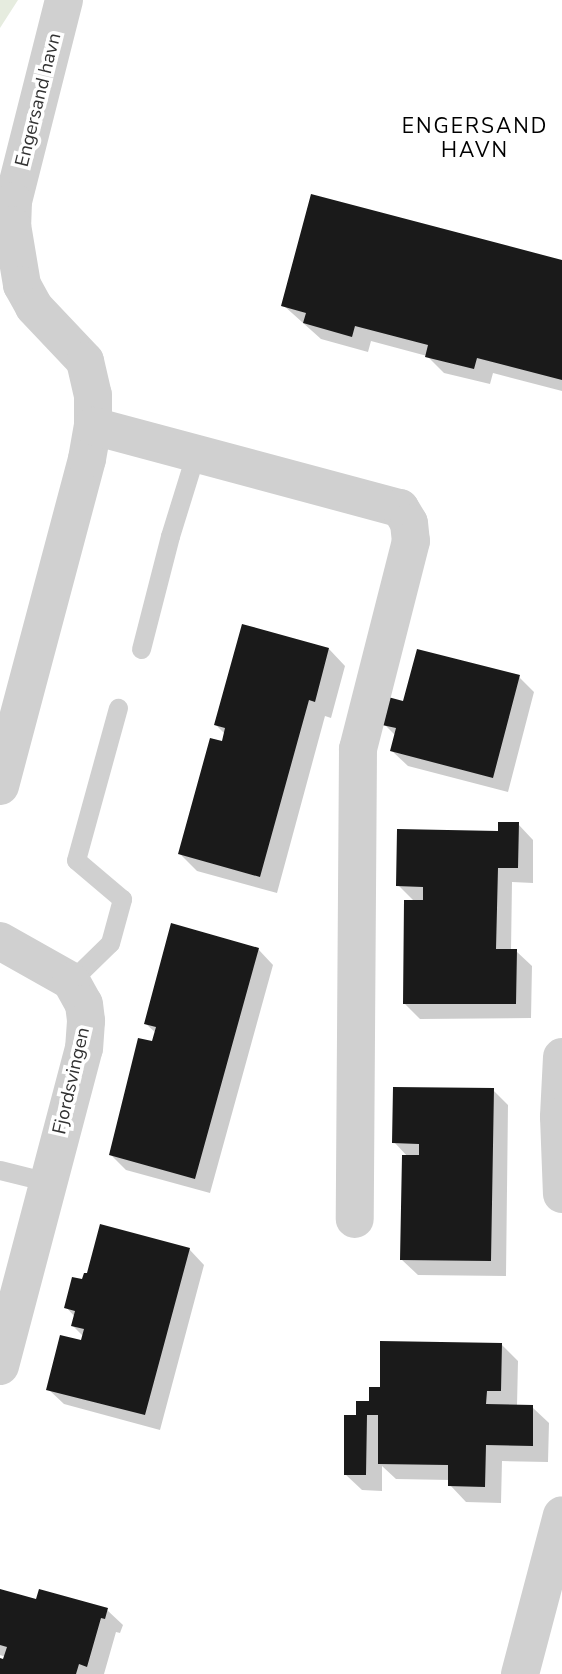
<!DOCTYPE html>
<style>
body{margin:0}
#map{position:relative;width:562px;height:1674px;overflow:hidden;background:#fff;font-family:"Nunito Sans",sans-serif}
div>[style]{position:absolute}
.green>*{inset:0;background:#e6ecdf}
.shadow>*{inset:0;background:#0003}
.building>*{inset:0;background:#1a1a1a}
.service>*{height:19px;margin:-9.5px;padding:0 9.5px;transform-origin:9.5px;border-radius:9.5px;background:#d0d0d0}
.minor>*{height:38px;margin:-19px;padding:0 19px;transform-origin:19px;border-radius:19px;background:#d0d0d0}
span{translate:-50% -50%;white-space:nowrap;text-align:center;line-height:1.15;-webkit-text-stroke:7px #fff;paint-order:stroke}
.street-label{font-size:19px;color:#333}
.neighbourhood-label{font-size:21px;color:#000;letter-spacing:2px}
</style>
<div id="map">
<div class="green">
<div style="clip-path:polygon(0 0,18px 0,0 28px)"></div>
</div>
<div class="shadow">
<div style="clip-path:polygon(562px 262px,562px 391px,493px 373px,490px 384px,444px 373px,427px 356px,371px 341px,368px 352px,321px 339px,283px 305px)"></div>
<div style="clip-path:polygon(329px 649px,345px 666px,331px 718px,325px 716px,277px 893px,197px 871px,180px 854px,225px 734px,216px 725px)"></div>
<div style="clip-path:polygon(519px 677px,534px 692px,508px 792px,408px 766px,392px 751px,396px 736px,384px 724px,405px 703px)"></div>
<div style="clip-path:polygon(518px 824px,533px 840px,533px 883px,512px 882px,511px 951px,516px 951px,532px 966px,531px 1018px,420px 1019px,405px 1004px,414px 901px,398px 885px)"></div>
<div style="clip-path:polygon(258px 949px,273px 965px,210px 1193px,126px 1170px,111px 1155px,156px 1033px,145px 1023px)"></div>
<div style="clip-path:polygon(493px 1090px,508px 1105px,506px 1276px,418px 1275px,402px 1260px,408px 1157px,394px 1142px)"></div>
<div style="clip-path:polygon(189px 1249px,204px 1265px,160px 1430px,64px 1404px,48px 1389px,82px 1343px,84px 1337px,72px 1325px,75px 1317px,66px 1307px,84px 1281px)"></div>
<div style="clip-path:polygon(501px 1344px,518px 1361px,517px 1406px,532px 1407px,549px 1423px,548px 1462px,502px 1461px,501px 1503px,466px 1502px,450px 1485px,450px 1480px,396px 1479px,382px 1466px,382px 1491px,362px 1490px,345px 1474px,358px 1416px,381px 1389px)"></div>
<div style="clip-path:polygon(0 1591px,38px 1601px,107px 1610px,123px 1625px,120px 1633px,116px 1632px,104px 1674px,0 1674px,0 1660px,4px 1661px,6px 1657px,0 1655px)"></div>
</div>
<div class="building">
<div style="clip-path:polygon(311px 194px,562px 260px,562px 380px,477px 358px,474px 369px,425px 357px,428px 345px,355px 326px,352px 337px,303px 323px,306px 313px,281px 306px)"></div>
<div style="clip-path:polygon(242px 624px,329px 648px,315px 702px,309px 700px,260px 877px,178px 854px,210px 738px,222px 741px,225px 728px,214px 725px)"></div>
<div style="clip-path:polygon(417px 649px,520px 675px,493px 778px,390px 751px,396px 728px,382px 725px,388px 697px,403px 701px)"></div>
<div style="clip-path:polygon(498px 822px,519px 822px,518px 868px,498px 868px,496px 949px,517px 949px,516px 1004px,403px 1004px,404px 900px,423px 900px,423px 887px,396px 886px,397px 829px,498px 831px)"></div>
<div style="clip-path:polygon(171px 923px,259px 948px,195px 1179px,109px 1155px,138px 1038px,152px 1041px,156px 1027px,144px 1024px)"></div>
<div style="clip-path:polygon(393px 1087px,494px 1088px,491px 1261px,400px 1260px,402px 1155px,419px 1155px,419px 1144px,392px 1143px)"></div>
<div style="clip-path:polygon(100px 1224px,190px 1248px,145px 1415px,46px 1390px,60px 1335px,81px 1340px,84px 1329px,71px 1326px,75px 1311px,64px 1308px,72px 1277px,82px 1279px,84px 1273px,87px 1273px)"></div>
<div style="clip-path:polygon(380px 1341px,502px 1343px,501px 1391px,487px 1391px,486px 1404px,533px 1405px,533px 1446px,486px 1445px,485px 1487px,448px 1486px,448px 1465px,378px 1464px,378px 1415px,367px 1415px,366px 1475px,344px 1475px,344px 1415px,356px 1415px,356px 1401px,369px 1401px,369px 1387px,380px 1387px)"></div>
<div style="clip-path:polygon(0 1589px,36px 1599px,39px 1589px,108px 1608px,105px 1619px,101px 1618px,87px 1667px,79px 1664px,76px 1674px,0 1674px,0 1658px,3px 1659px,7px 1647px,0 1645px)"></div>
</div>
<div class="service">
<div style="left:141px;top:649px;width:117px;rotate:-75.6deg"></div>
<div style="left:170px;top:536px;width:88px;rotate:-72.8deg"></div>
<div style="left:71px;top:981px;width:54px;rotate:-44.3deg"></div>
<div style="left:110px;top:943px;width:46px;rotate:-74.7deg"></div>
<div style="left:122px;top:899px;width:60px;rotate:-139.7deg"></div>
<div style="left:76px;top:860px;width:158px;rotate:-74.6deg"></div>
<div style="left:0;top:1170px;width:49px;rotate:14deg"></div>
</div>
<div class="minor">
<div style="left:64px;top:0;width:207px;rotate:104.2deg"></div>
<div style="left:13px;top:201px;width:24px;rotate:92deg"></div>
<div style="left:12px;top:225px;width:61px;rotate:80.5deg"></div>
<div style="left:22px;top:285px;width:25px;rotate:61deg"></div>
<div style="left:34px;top:307px;width:74px;rotate:46.6deg"></div>
<div style="left:85px;top:361px;width:35px;rotate:77deg"></div>
<div style="left:93px;top:395px;width:31px;rotate:90deg"></div>
<div style="left:0;top:786px;width:338px;rotate:-75.1deg"></div>
<div style="left:87px;top:459px;width:34px;rotate:-80deg"></div>
<div style="left:93px;top:426px;width:318px;rotate:15deg"></div>
<div style="left:400px;top:508px;width:17px;rotate:59deg"></div>
<div style="left:409px;top:523px;width:18px;rotate:84deg"></div>
<div style="left:411px;top:541px;width:215px;rotate:104.3deg"></div>
<div style="left:358px;top:749px;width:470px;rotate:90.4deg"></div>
<div style="left:0;top:941px;width:81px;rotate:29.4deg"></div>
<div style="left:71px;top:981px;width:26px;rotate:61deg"></div>
<div style="left:84px;top:1004px;width:17px;rotate:83deg"></div>
<div style="left:86px;top:1021px;width:27px;rotate:94deg"></div>
<div style="left:84px;top:1048px;width:329px;rotate:104.8deg"></div>
<div style="left:562px;top:1057px;width:60px;rotate:92.9deg"></div>
<div style="left:559px;top:1117px;width:77px;rotate:87.8deg"></div>
<div style="left:520px;top:1674px;width:164px;rotate:-75.2deg"></div>
</div>
<div class="street-label">
<span style="left:39px;top:100px;rotate:-76deg">Engersand havn</span>
<span style="left:72px;top:1081px;rotate:-77deg">Fjordsvingen</span>
</div>
<div class="neighbourhood-label">
<span style="left:475px;top:138px">ENGERSAND<br>HAVN</span>
</div>
</div>
